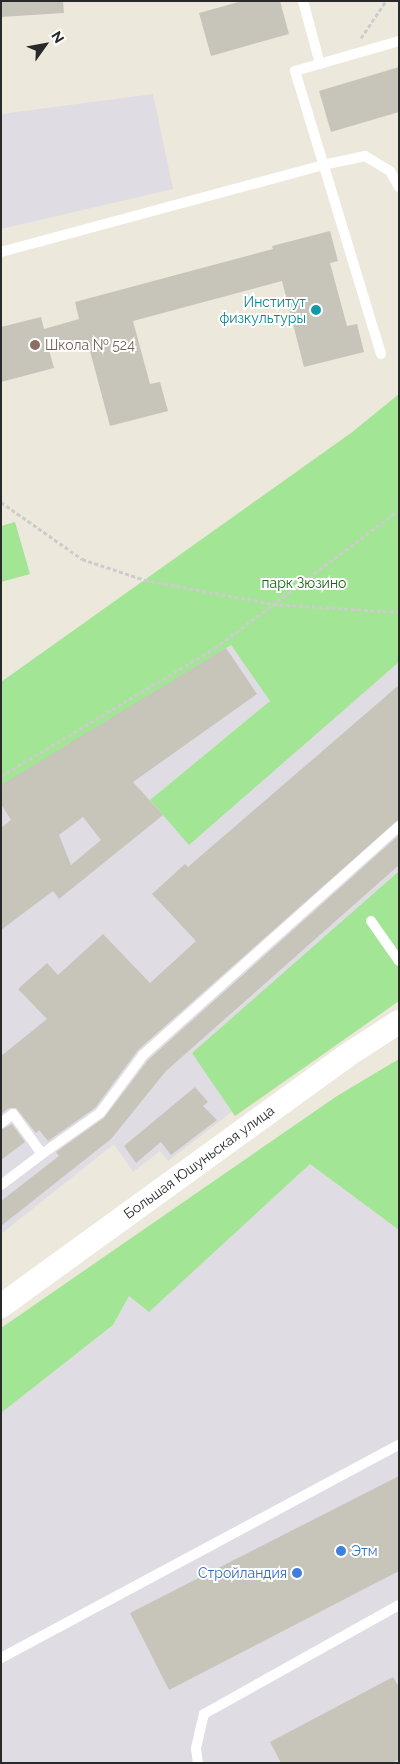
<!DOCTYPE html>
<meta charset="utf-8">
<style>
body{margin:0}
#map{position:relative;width:400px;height:1764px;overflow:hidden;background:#ece8db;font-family:Raleway,sans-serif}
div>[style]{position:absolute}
.industrial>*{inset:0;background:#e0dce4}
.green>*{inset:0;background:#a1e595}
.building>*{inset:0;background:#c7c4ba}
.path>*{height:3px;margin-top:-1.5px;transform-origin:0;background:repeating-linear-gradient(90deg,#ccc 0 4px,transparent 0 6.5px)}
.service>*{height:10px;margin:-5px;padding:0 5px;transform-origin:5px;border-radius:5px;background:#fff}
.tertiary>*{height:24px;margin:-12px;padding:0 12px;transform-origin:12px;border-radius:12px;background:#fff}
.dots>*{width:14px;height:14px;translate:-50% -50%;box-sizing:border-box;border:2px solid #fff;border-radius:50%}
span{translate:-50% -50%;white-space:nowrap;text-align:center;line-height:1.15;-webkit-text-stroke:4px #fff;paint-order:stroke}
.culture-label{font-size:14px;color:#0d838f}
.right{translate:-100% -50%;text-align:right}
.education-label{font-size:14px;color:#785e54}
.left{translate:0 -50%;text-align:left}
.park-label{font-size:14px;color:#196817}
.street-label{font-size:14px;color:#292929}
.shop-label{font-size:14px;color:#366cbe}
.frame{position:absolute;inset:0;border:2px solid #292929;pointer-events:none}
.north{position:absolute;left:20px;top:20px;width:50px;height:50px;-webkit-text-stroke:4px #fff;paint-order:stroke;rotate:58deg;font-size:14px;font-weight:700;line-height:20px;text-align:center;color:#292929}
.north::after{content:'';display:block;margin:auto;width:18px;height:22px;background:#292929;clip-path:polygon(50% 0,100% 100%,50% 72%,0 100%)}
</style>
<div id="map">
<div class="industrial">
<div style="clip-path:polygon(153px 94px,173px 189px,1px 229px,1px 114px)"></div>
<div style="clip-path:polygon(231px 645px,270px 701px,150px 800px,189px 844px,399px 662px,399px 871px,192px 1053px,233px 1111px,168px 1161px,160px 1151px,133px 1172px,114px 1144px,1px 1234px,1px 788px)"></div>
<div style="clip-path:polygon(310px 1164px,399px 1230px,399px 1763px,1px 1763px,1px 1413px,113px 1325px,129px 1296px,149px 1311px)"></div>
</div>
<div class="green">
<div style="clip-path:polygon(399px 394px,399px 662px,189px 845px,150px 800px,270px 701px,231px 645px,1px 787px,1px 682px,351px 433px)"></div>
<div style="clip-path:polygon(15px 522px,30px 574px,1px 582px,1px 526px)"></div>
<div style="clip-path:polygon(399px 871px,399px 1001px,235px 1116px,192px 1053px)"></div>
<div style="clip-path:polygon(399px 1059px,399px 1230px,310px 1164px,149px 1312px,129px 1296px,113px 1325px,1px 1413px,1px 1328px,337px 1096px)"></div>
</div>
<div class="building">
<div style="clip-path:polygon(1px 1px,63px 1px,64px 13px,1px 17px)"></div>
<div style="clip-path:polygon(242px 1px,280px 1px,289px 34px,211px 56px,199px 13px)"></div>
<div style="clip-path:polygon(399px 67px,399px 112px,331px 132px,319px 91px)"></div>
<div style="clip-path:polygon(330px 231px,338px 261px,330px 263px,347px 326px,357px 324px,364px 352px,304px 367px,282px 281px,133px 321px,150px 384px,160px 382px,168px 411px,110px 426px,87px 340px,49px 350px,54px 368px,1px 382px,1px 327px,41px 317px,44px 329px,79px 319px,75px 302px,273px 249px,272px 246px)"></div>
<div style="clip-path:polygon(evenodd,226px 648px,257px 694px,133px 782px,163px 815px,59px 899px,53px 891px,1px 930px,1px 828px,11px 820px,1px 804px,1px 785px,226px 648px,83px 817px,101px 840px,71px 865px,59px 835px,83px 817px)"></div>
<div style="clip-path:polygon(399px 685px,399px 819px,138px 1050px,95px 1108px,48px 1141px,39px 1130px,36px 1133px,16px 1108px,9px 1108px,1px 1114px,1px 1056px,47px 1019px,18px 989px,47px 963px,58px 975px,103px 934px,150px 983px,196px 941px,152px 894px,185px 864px,188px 867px)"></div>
<div style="clip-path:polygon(399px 835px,399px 865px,166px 1071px,111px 1139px,1px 1226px,1px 1201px,59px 1156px,56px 1152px,104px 1118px,148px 1060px)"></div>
<div style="clip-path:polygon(195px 1087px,208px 1102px,203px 1106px,217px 1120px,171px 1155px,161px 1142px,136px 1163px,124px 1146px)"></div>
<div style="clip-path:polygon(12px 1124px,25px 1142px,1px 1160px,1px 1130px)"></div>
<div style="clip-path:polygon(399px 1476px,399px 1571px,169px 1690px,130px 1613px)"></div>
<div style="clip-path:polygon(393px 1677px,399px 1687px,399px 1759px,392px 1763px,281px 1763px,270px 1742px)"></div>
</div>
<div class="path">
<div style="left:361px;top:38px;width:45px;rotate:-56deg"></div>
<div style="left:1px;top:502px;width:99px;rotate:35.1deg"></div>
<div style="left:82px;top:559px;width:66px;rotate:18.4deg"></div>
<div style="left:145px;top:580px;width:130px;rotate:10.6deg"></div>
<div style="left:273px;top:604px;width:126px;rotate:3.6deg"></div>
<div style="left:1px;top:776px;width:249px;rotate:-30.9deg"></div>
<div style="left:215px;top:648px;width:230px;rotate:-36.9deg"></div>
</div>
<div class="service">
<div style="left:303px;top:1px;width:65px;rotate:74.9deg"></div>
<div style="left:1px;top:252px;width:334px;rotate:-15.1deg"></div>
<div style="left:323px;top:165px;width:43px;rotate:-12.1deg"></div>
<div style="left:365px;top:156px;width:29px;rotate:31deg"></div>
<div style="left:390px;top:171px;width:18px;rotate:61deg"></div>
<div style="left:381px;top:354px;width:296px;rotate:-106.9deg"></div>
<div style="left:295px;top:71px;width:108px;rotate:-16.1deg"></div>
<div style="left:371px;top:921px;width:49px;rotate:55deg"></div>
<div style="left:1px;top:1123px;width:15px;rotate:-37deg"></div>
<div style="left:13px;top:1114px;width:49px;rotate:54.1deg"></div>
<div style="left:42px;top:1154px;width:51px;rotate:142.9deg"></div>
<div style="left:42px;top:1154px;width:71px;rotate:-35.3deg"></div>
<div style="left:100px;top:1113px;width:72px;rotate:-53.4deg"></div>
<div style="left:143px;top:1055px;width:343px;rotate:-41.8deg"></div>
<div style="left:1px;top:1658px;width:451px;rotate:-28.2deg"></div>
<div style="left:198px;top:1763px;width:15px;rotate:-98deg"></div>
<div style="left:196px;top:1748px;width:35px;rotate:-77deg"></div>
<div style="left:204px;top:1714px;width:223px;rotate:-29.2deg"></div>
</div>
<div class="tertiary">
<div style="left:1px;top:1306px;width:426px;rotate:-35.9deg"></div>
<div style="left:346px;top:1056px;width:63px;rotate:-32.7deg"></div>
</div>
<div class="dots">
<div style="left:316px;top:310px;background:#0f9aa8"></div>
<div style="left:35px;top:345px;background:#8d6e63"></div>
<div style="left:341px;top:1551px;background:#3f7fe0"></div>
<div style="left:297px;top:1573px;background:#3f7fe0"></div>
</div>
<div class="culture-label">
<span class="right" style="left:306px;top:310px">Институт<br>физкультуры</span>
</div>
<div class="education-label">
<span class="left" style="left:45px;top:345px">Школа № 524</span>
</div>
<div class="park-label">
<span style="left:304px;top:583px">парк Зюзино</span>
</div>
<div class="street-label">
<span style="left:199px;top:1162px;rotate:-36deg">Большая Юшуньская улица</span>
</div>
<div class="shop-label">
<span class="left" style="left:351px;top:1551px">Этм</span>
<span class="right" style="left:287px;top:1573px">Стройландия</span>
</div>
<div class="frame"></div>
<div class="north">N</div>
</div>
